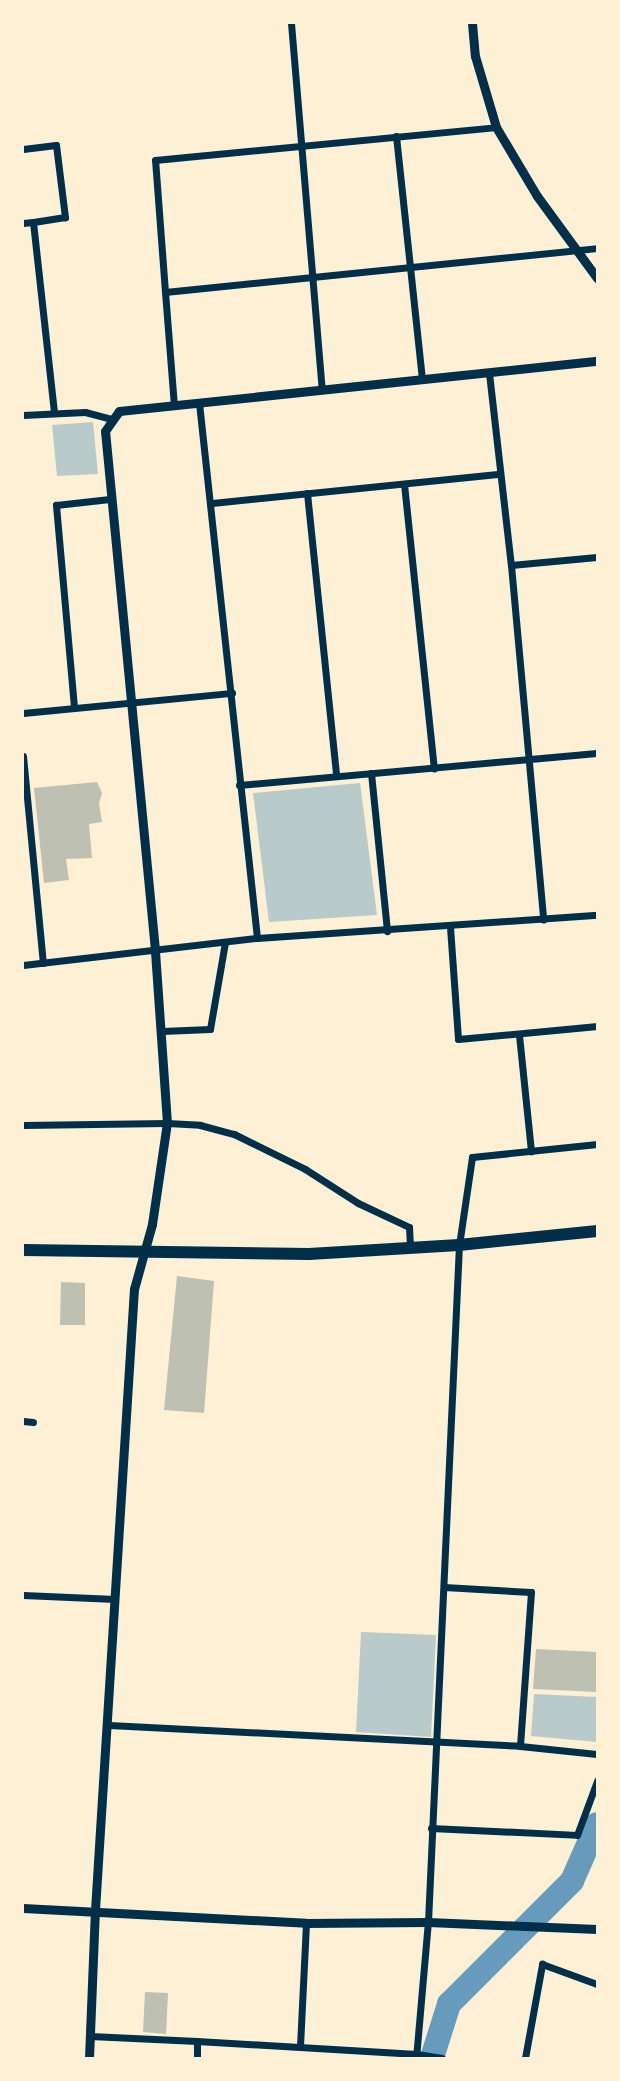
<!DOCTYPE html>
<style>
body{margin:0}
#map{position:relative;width:620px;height:2081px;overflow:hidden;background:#fdf0d5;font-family:"Titillium Web",sans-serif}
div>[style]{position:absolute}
.green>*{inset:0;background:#b9caca}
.river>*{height:24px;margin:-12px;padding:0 12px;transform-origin:12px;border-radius:12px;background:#669bbc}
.building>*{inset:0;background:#bec0b2}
.minor>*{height:7px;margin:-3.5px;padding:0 3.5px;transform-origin:3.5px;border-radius:3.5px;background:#003049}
.tertiary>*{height:9px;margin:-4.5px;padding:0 4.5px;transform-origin:4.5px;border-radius:4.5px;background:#003049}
.trunk>*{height:12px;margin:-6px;padding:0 6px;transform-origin:6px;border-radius:6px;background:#003049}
span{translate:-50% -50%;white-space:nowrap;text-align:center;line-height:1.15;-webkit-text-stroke:6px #fdf0d5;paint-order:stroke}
.frame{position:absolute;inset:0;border:24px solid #fdf0d5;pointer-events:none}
</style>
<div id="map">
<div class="green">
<div style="clip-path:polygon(93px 422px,98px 474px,57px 476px,52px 425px)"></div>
<div style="clip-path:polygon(360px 783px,377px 915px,269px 922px,253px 793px)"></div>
<div style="clip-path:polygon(361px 1632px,436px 1635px,431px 1737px,356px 1732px)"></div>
<div style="clip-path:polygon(534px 1694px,597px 1697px,597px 1742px,531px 1736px)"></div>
</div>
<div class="river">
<div style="left:432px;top:2058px;width:57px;rotate:-72.5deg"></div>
<div style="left:449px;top:2004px;width:174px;rotate:-45deg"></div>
<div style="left:572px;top:1881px;width:62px;rotate:-66.3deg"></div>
</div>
<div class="building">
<div style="clip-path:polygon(97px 782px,102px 793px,99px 803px,102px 822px,89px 824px,92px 858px,66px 859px,69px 880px,44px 883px,34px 788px)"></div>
<div style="clip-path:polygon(177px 1276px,214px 1281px,204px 1413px,164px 1410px)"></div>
<div style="clip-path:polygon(61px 1282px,85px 1283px,85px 1325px,60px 1325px)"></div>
<div style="clip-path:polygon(536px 1649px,597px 1652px,597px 1692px,533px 1689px)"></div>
<div style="clip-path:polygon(145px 1992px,168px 1993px,166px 2034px,143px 2032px)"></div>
</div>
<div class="minor">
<div style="left:291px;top:23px;width:368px;rotate:85.2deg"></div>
<div style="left:396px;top:136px;width:244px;rotate:83.9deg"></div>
<div style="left:23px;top:149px;width:33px;rotate:-7deg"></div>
<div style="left:56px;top:145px;width:73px;rotate:82.9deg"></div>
<div style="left:65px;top:217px;width:32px;rotate:171deg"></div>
<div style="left:23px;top:223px;width:10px;rotate:-6deg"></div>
<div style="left:33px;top:222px;width:191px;rotate:83.7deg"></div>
<div style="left:165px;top:292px;width:132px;rotate:-94.3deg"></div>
<div style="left:155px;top:160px;width:343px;rotate:-5.5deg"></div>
<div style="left:489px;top:373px;width:193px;rotate:83.5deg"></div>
<div style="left:511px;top:565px;width:356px;rotate:84.8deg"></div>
<div style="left:199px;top:403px;width:538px;rotate:83.81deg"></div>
<div style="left:174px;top:406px;width:114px;rotate:-94.5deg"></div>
<div style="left:165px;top:292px;width:434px;rotate:-5.8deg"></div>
<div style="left:23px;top:415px;width:62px;rotate:-2.8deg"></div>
<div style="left:85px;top:412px;width:27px;rotate:15deg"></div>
<div style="left:404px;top:484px;width:286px;rotate:84deg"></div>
<div style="left:307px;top:493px;width:284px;rotate:84.1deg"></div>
<div style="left:212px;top:503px;width:287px;rotate:-5.8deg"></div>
<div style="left:511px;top:565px;width:86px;rotate:-5.3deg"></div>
<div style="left:74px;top:707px;width:203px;rotate:-95.1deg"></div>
<div style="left:56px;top:505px;width:54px;rotate:-6.3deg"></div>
<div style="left:23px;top:713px;width:210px;rotate:-5.5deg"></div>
<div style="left:23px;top:756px;width:208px;rotate:84.5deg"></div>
<div style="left:371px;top:773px;width:159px;rotate:84.2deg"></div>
<div style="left:239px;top:785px;width:359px;rotate:-5.1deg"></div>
<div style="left:450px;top:927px;width:112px;rotate:85.9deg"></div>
<div style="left:458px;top:1039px;width:140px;rotate:-5.3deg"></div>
<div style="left:23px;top:965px;width:236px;rotate:-6.6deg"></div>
<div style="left:257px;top:938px;width:341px;rotate:-3.9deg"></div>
<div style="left:162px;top:1031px;width:48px;rotate:-2.4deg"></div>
<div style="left:210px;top:1029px;width:88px;rotate:-80.2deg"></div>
<div style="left:519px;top:1035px;width:117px;rotate:84.1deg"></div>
<div style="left:23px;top:1125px;width:144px;rotate:-0.8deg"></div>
<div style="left:167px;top:1123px;width:33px;rotate:3deg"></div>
<div style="left:200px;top:1125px;width:35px;rotate:15deg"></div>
<div style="left:234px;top:1134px;width:79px;rotate:26.2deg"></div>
<div style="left:305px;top:1169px;width:63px;rotate:32.7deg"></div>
<div style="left:358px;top:1203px;width:56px;rotate:25.2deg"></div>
<div style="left:409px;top:1227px;width:21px;rotate:87deg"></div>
<div style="left:23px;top:1421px;width:10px;rotate:6deg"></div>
<div style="left:444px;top:1587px;width:87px;rotate:3.3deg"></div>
<div style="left:531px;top:1592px;width:154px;rotate:94.1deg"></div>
<div style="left:23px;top:1595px;width:92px;rotate:2.5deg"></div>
<div style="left:109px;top:1725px;width:412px;rotate:2.9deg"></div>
<div style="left:520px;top:1746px;width:77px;rotate:5.9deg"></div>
<div style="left:431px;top:1828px;width:146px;rotate:2.7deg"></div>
<div style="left:577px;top:1835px;width:58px;rotate:-69.7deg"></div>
<div style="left:90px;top:2036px;width:107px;rotate:2.7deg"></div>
<div style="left:300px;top:2046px;width:123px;rotate:-87.2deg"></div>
<div style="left:197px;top:2058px;width:17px;rotate:-90deg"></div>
<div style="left:197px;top:2041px;width:220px;rotate:3.4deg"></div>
<div style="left:417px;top:2054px;width:25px;rotate:9deg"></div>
<div style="left:416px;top:2058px;width:137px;rotate:-85deg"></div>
<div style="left:428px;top:1922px;width:678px;rotate:-87.38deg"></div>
<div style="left:459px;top:1245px;width:89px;rotate:-81.6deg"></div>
<div style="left:472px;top:1157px;width:126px;rotate:-5.9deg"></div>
<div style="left:525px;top:2058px;width:96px;rotate:-79.7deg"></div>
<div style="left:542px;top:1964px;width:59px;rotate:20deg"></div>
</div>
<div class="tertiary">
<div style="left:472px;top:23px;width:33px;rotate:85deg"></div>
<div style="left:475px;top:56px;width:74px;rotate:73.5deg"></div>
<div style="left:496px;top:127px;width:80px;rotate:59.3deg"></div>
<div style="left:537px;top:196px;width:102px;rotate:53.8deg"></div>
<div style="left:23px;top:1908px;width:283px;rotate:3deg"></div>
<div style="left:306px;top:1923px;width:122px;rotate:-0.5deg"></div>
<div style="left:428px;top:1922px;width:169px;rotate:2.4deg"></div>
<div style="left:89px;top:2058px;width:148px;rotate:-87.7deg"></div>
<div style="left:95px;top:1910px;width:622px;rotate:-86.41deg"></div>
<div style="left:134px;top:1289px;width:67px;rotate:-74.5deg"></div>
<div style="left:152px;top:1224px;width:102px;rotate:-81.6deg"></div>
<div style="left:167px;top:1123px;width:173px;rotate:-94deg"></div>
<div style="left:155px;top:950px;width:521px;rotate:-95.5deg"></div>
<div style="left:105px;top:431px;width:24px;rotate:-55deg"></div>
<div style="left:119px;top:411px;width:481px;rotate:-6deg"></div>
</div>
<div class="trunk">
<div style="left:23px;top:1250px;width:286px;rotate:0.8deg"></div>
<div style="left:309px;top:1254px;width:150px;rotate:-3.4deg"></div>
<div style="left:459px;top:1245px;width:139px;rotate:-5.8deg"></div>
</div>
<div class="frame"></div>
</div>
